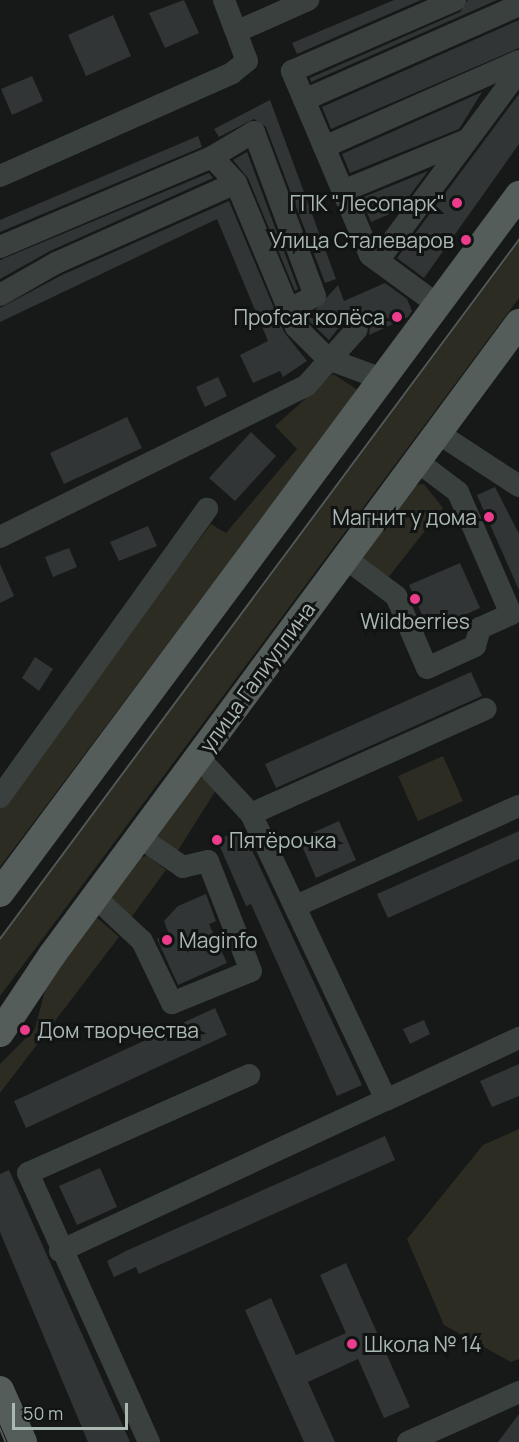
<!DOCTYPE html>
<meta charset="utf-8">
<style>
body{margin:0}
#map{position:relative;width:519px;height:1442px;overflow:hidden;background:#171919;font-family:Manrope,sans-serif}
div>[style]{position:absolute}
.green>*{inset:0;background:#2c2c23}
.building>*{inset:0;background:#323535}
.minor>*{height:22px;margin:-11px;padding:0 11px;transform-origin:11px;border-radius:11px;background:#3a403e}
.major>*{height:28px;margin:-14px;padding:0 14px;transform-origin:14px;border-radius:14px;background:#545d5a}
.tram>*{height:1.5px;margin:-0.75px;padding:0 0.75px;transform-origin:0.75px;border-radius:0.75px;background:#515956}
.dots>*{width:16px;height:16px;translate:-50% -50%;box-sizing:border-box;border:3px solid #121414;border-radius:50%}
span{translate:-50% -50%;white-space:nowrap;text-align:center;line-height:1.15;-webkit-text-stroke:6px #121414;paint-order:stroke}
.poi-label{font-size:21px;color:#aab8b2}
.right{translate:-100% -50%;text-align:right}
.left{translate:0 -50%;text-align:left}
.street-label{font-size:21px;color:#aab8b2}
.scale{position:absolute;left:12px;top:1403px;width:116px;height:27px;box-sizing:border-box;border:3px solid #aab8b2;border-top:0;padding-left:8px;font-size:18px;line-height:21px;white-space:nowrap;color:#aab8b2;-webkit-text-stroke:4px #121414;paint-order:stroke}
</style>
<div id="map">
<div class="green">
<div style="clip-path:polygon(519px 242px,519px 298px,0 996px,0 940px)"></div>
<div style="clip-path:polygon(333px 374px,358px 390px,0 867px,0 805px,211px 524px,226px 533px,297px 449px,275px 426px)"></div>
<div style="clip-path:polygon(424px 484px,443px 508px,387px 579px,364px 566px,362px 555px,415px 485px)"></div>
<div style="clip-path:polygon(443px 756px,463px 801px,418px 821px,398px 776px)"></div>
<div style="clip-path:polygon(201px 777px,218px 787px,175px 855px,151px 834px)"></div>
<div style="clip-path:polygon(148px 856px,166px 870px,127px 923px,109px 894px,140px 857px)"></div>
<div style="clip-path:polygon(94px 915px,119px 937px,0 1093px,0 1064px,35px 1029px,49px 975px)"></div>
<div style="clip-path:polygon(519px 1129px,519px 1359px,511px 1362px,444px 1325px,407px 1239px,483px 1145px)"></div>
</div>
<div class="building">
<div style="clip-path:polygon(184px 0,199px 33px,165px 48px,149px 13px)"></div>
<div style="clip-path:polygon(394px 0,421px 0,297px 54px,292px 43px)"></div>
<div style="clip-path:polygon(468px 0,497px 0,311px 82px,310px 78px,460px 12px)"></div>
<div style="clip-path:polygon(113px 15px,131px 56px,86px 76px,68px 35px)"></div>
<div style="clip-path:polygon(519px 20px,519px 48px,331px 129px,322px 107px)"></div>
<div style="clip-path:polygon(32px 76px,43px 101px,12px 115px,1px 89px)"></div>
<div style="clip-path:polygon(482px 92px,459px 129px,350px 173px,342px 154px)"></div>
<div style="clip-path:polygon(519px 94px,519px 144px,424px 278px,397px 258px)"></div>
<div style="clip-path:polygon(270px 100px,336px 279px,325px 283px,266px 127px,254px 119px,219px 137px,214px 129px)"></div>
<div style="clip-path:polygon(198px 136px,202px 147px,0 232px,0 220px)"></div>
<div style="clip-path:polygon(247px 152px,298px 289px,295px 291px,248px 178px,233px 160px)"></div>
<div style="clip-path:polygon(428px 171px,399px 210px,371px 222px,361px 198px)"></div>
<div style="clip-path:polygon(209px 173px,213px 178px,50px 251px,0 279px,0 260px)"></div>
<div style="clip-path:polygon(229px 201px,284px 332px,307px 361px,283px 377px,280px 371px,253px 383px,240px 355px,268px 341px,217px 219px,0 322px,0 308px,62px 275px)"></div>
<div style="clip-path:polygon(385px 283px,407px 299px,412px 311px,408px 317px,369px 335px,370px 324px,355px 307px,329px 340px,307px 319px,338px 285px,344px 301px)"></div>
<div style="clip-path:polygon(218px 377px,227px 396px,205px 407px,196px 387px)"></div>
<div style="clip-path:polygon(127px 417px,142px 448px,64px 484px,50px 453px)"></div>
<div style="clip-path:polygon(251px 432px,276px 456px,235px 501px,209px 478px)"></div>
<div style="clip-path:polygon(495px 487px,519px 534px,519px 590px,477px 495px)"></div>
<div style="clip-path:polygon(148px 526px,157px 546px,119px 561px,110px 542px)"></div>
<div style="clip-path:polygon(69px 548px,77px 567px,53px 577px,45px 557px)"></div>
<div style="clip-path:polygon(460px 563px,480px 608px,429px 631px,409px 585px)"></div>
<div style="clip-path:polygon(0 564px,14px 596px,0 603px)"></div>
<div style="clip-path:polygon(35px 657px,53px 669px,39px 691px,22px 678px)"></div>
<div style="clip-path:polygon(471px 672px,482px 696px,276px 788px,265px 764px)"></div>
<div style="clip-path:polygon(339px 821px,356px 860px,316px 878px,299px 839px)"></div>
<div style="clip-path:polygon(242px 829px,362px 1085px,337px 1096px,251px 904px,246px 906px,217px 840px)"></div>
<div style="clip-path:polygon(519px 831px,519px 859px,388px 918px,377px 894px)"></div>
<div style="clip-path:polygon(206px 894px,216px 921px,209px 924px,227px 963px,178px 985px,157px 939px,168px 932px,164px 921px,178px 906px)"></div>
<div style="clip-path:polygon(215px 1008px,227px 1035px,26px 1128px,14px 1101px)"></div>
<div style="clip-path:polygon(424px 1020px,430px 1034px,410px 1044px,403px 1029px)"></div>
<div style="clip-path:polygon(519px 1064px,519px 1096px,492px 1107px,480px 1081px)"></div>
<div style="clip-path:polygon(385px 1136px,395px 1160px,139px 1274px,136px 1267px,114px 1277px,107px 1261px,128px 1250px)"></div>
<div style="clip-path:polygon(100px 1168px,117px 1207px,77px 1225px,59px 1186px)"></div>
<div style="clip-path:polygon(9px 1170px,130px 1442px,88px 1442px,0 1232px,0 1174px)"></div>
<div style="clip-path:polygon(346px 1263px,410px 1407px,384px 1418px,358px 1359px,308px 1382px,335px 1442px,304px 1442px,245px 1310px,271px 1298px,296px 1355px,346px 1333px,320px 1275px)"></div>
<div style="clip-path:polygon(519px 1414px,519px 1442px,498px 1442px)"></div>
</div>
<div class="minor">
<div style="left:238px;top:31px;width:77px;rotate:-23.9deg"></div>
<div style="left:304px;top:100px;width:235px;rotate:-23.8deg"></div>
<div style="left:324px;top:147px;width:213px;rotate:-23.8deg"></div>
<div style="left:212px;top:157px;width:49px;rotate:-30.8deg"></div>
<div style="left:254px;top:132px;width:175px;rotate:69.6deg"></div>
<div style="left:315px;top:296px;width:29px;rotate:153deg"></div>
<div style="left:0;top:176px;width:254px;rotate:-23.9deg"></div>
<div style="left:232px;top:73px;width:19px;rotate:-39deg"></div>
<div style="left:247px;top:61px;width:65px;rotate:-110.7deg"></div>
<div style="left:343px;top:191px;width:134px;rotate:-22.4deg"></div>
<div style="left:0;top:247px;width:230px;rotate:-23deg"></div>
<div style="left:212px;top:157px;width:35px;rotate:47deg"></div>
<div style="left:236px;top:183px;width:156px;rotate:67.4deg"></div>
<div style="left:296px;top:327px;width:45px;rotate:45deg"></div>
<div style="left:328px;top:359px;width:58px;rotate:20.3deg"></div>
<div style="left:380px;top:258px;width:233px;rotate:-53.4deg"></div>
<div style="left:0;top:295px;width:64px;rotate:-29.7deg"></div>
<div style="left:56px;top:263px;width:197px;rotate:-24deg"></div>
<div style="left:438px;top:305px;width:84px;rotate:-143.7deg"></div>
<div style="left:370px;top:255px;width:200px;rotate:-113deg"></div>
<div style="left:292px;top:71px;width:178px;rotate:-23.5deg"></div>
<div style="left:438px;top:433px;width:97px;rotate:33.2deg"></div>
<div style="left:0;top:537px;width:341px;rotate:-26.3deg"></div>
<div style="left:306px;top:386px;width:76px;rotate:-48.2deg"></div>
<div style="left:345px;top:558px;width:64px;rotate:36.7deg"></div>
<div style="left:396px;top:596px;width:78px;rotate:66.7deg"></div>
<div style="left:427px;top:668px;width:53px;rotate:-24.6deg"></div>
<div style="left:475px;top:646px;width:19px;rotate:-74deg"></div>
<div style="left:480px;top:628px;width:34px;rotate:-24deg"></div>
<div style="left:511px;top:614px;width:133px;rotate:-113.5deg"></div>
<div style="left:458px;top:492px;width:51px;rotate:-142.9deg"></div>
<div style="left:198px;top:757px;width:78px;rotate:47.1deg"></div>
<div style="left:251px;top:814px;width:316px;rotate:64.7deg"></div>
<div style="left:386px;top:1100px;width:147px;rotate:-25deg"></div>
<div style="left:0;top:797px;width:355px;rotate:-54.3deg"></div>
<div style="left:251px;top:814px;width:257px;rotate:-24.1deg"></div>
<div style="left:95px;top:897px;width:64px;rotate:43.1deg"></div>
<div style="left:142px;top:941px;width:69px;rotate:64.2deg"></div>
<div style="left:172px;top:1003px;width:85px;rotate:-22.1deg"></div>
<div style="left:251px;top:971px;width:118px;rotate:-111.4deg"></div>
<div style="left:208px;top:861px;width:26px;rotate:167deg"></div>
<div style="left:183px;top:867px;width:53px;rotate:-145.7deg"></div>
<div style="left:296px;top:906px;width:244px;rotate:-24.2deg"></div>
<div style="left:60px;top:1251px;width:359px;rotate:-24.9deg"></div>
<div style="left:149px;top:1442px;width:295px;rotate:-114.2deg"></div>
<div style="left:28px;top:1173px;width:242px;rotate:-23.9deg"></div>
<div style="left:408px;top:1442px;width:122px;rotate:-24.2deg"></div>
</div>
<div class="major">
<div style="left:0;top:893px;width:870px;rotate:-53.37deg"></div>
<div style="left:0;top:1033px;width:94px;rotate:-56.3deg"></div>
<div style="left:52px;top:955px;width:786px;rotate:-53.54deg"></div>
<div style="left:0;top:1390px;width:57px;rotate:66.1deg"></div>
</div>
<div class="tram">
<div style="left:0;top:939px;width:871px;rotate:-53.41deg"></div>
<div style="left:0;top:1428px;width:15px;rotate:67deg"></div>
</div>
<div class="dots">
<div style="left:457px;top:203px;background:#eb3d8c"></div>
<div style="left:466px;top:240px;background:#eb3d8c"></div>
<div style="left:397px;top:317px;background:#eb3d8c"></div>
<div style="left:489px;top:517px;background:#eb3d8c"></div>
<div style="left:415px;top:599px;background:#eb3d8c"></div>
<div style="left:217px;top:840px;background:#eb3d8c"></div>
<div style="left:167px;top:940px;background:#eb3d8c"></div>
<div style="left:25px;top:1030px;background:#eb3d8c"></div>
<div style="left:352px;top:1344px;background:#eb3d8c"></div>
</div>
<div class="poi-label">
<span class="right" style="left:445px;top:203px">ГПК "Лесопарк"</span>
<span class="right" style="left:454px;top:240px">Улица Сталеваров</span>
<span class="right" style="left:385px;top:317px">Проfcar колёса</span>
<span class="right" style="left:477px;top:517px">Магнит у дома</span>
<span style="left:415px;top:621px">Wildberries</span>
<span class="left" style="left:229px;top:840px">Пятёрочка</span>
<span class="left" style="left:179px;top:940px">Maginfo</span>
<span class="left" style="left:37px;top:1030px">Дом творчества</span>
<span class="left" style="left:364px;top:1344px">Школа № 14</span>
</div>
<div class="street-label">
<span style="left:257px;top:677px;rotate:-54deg">улица Галиуллина</span>
</div>
<div class="scale">50 m</div>
</div>
